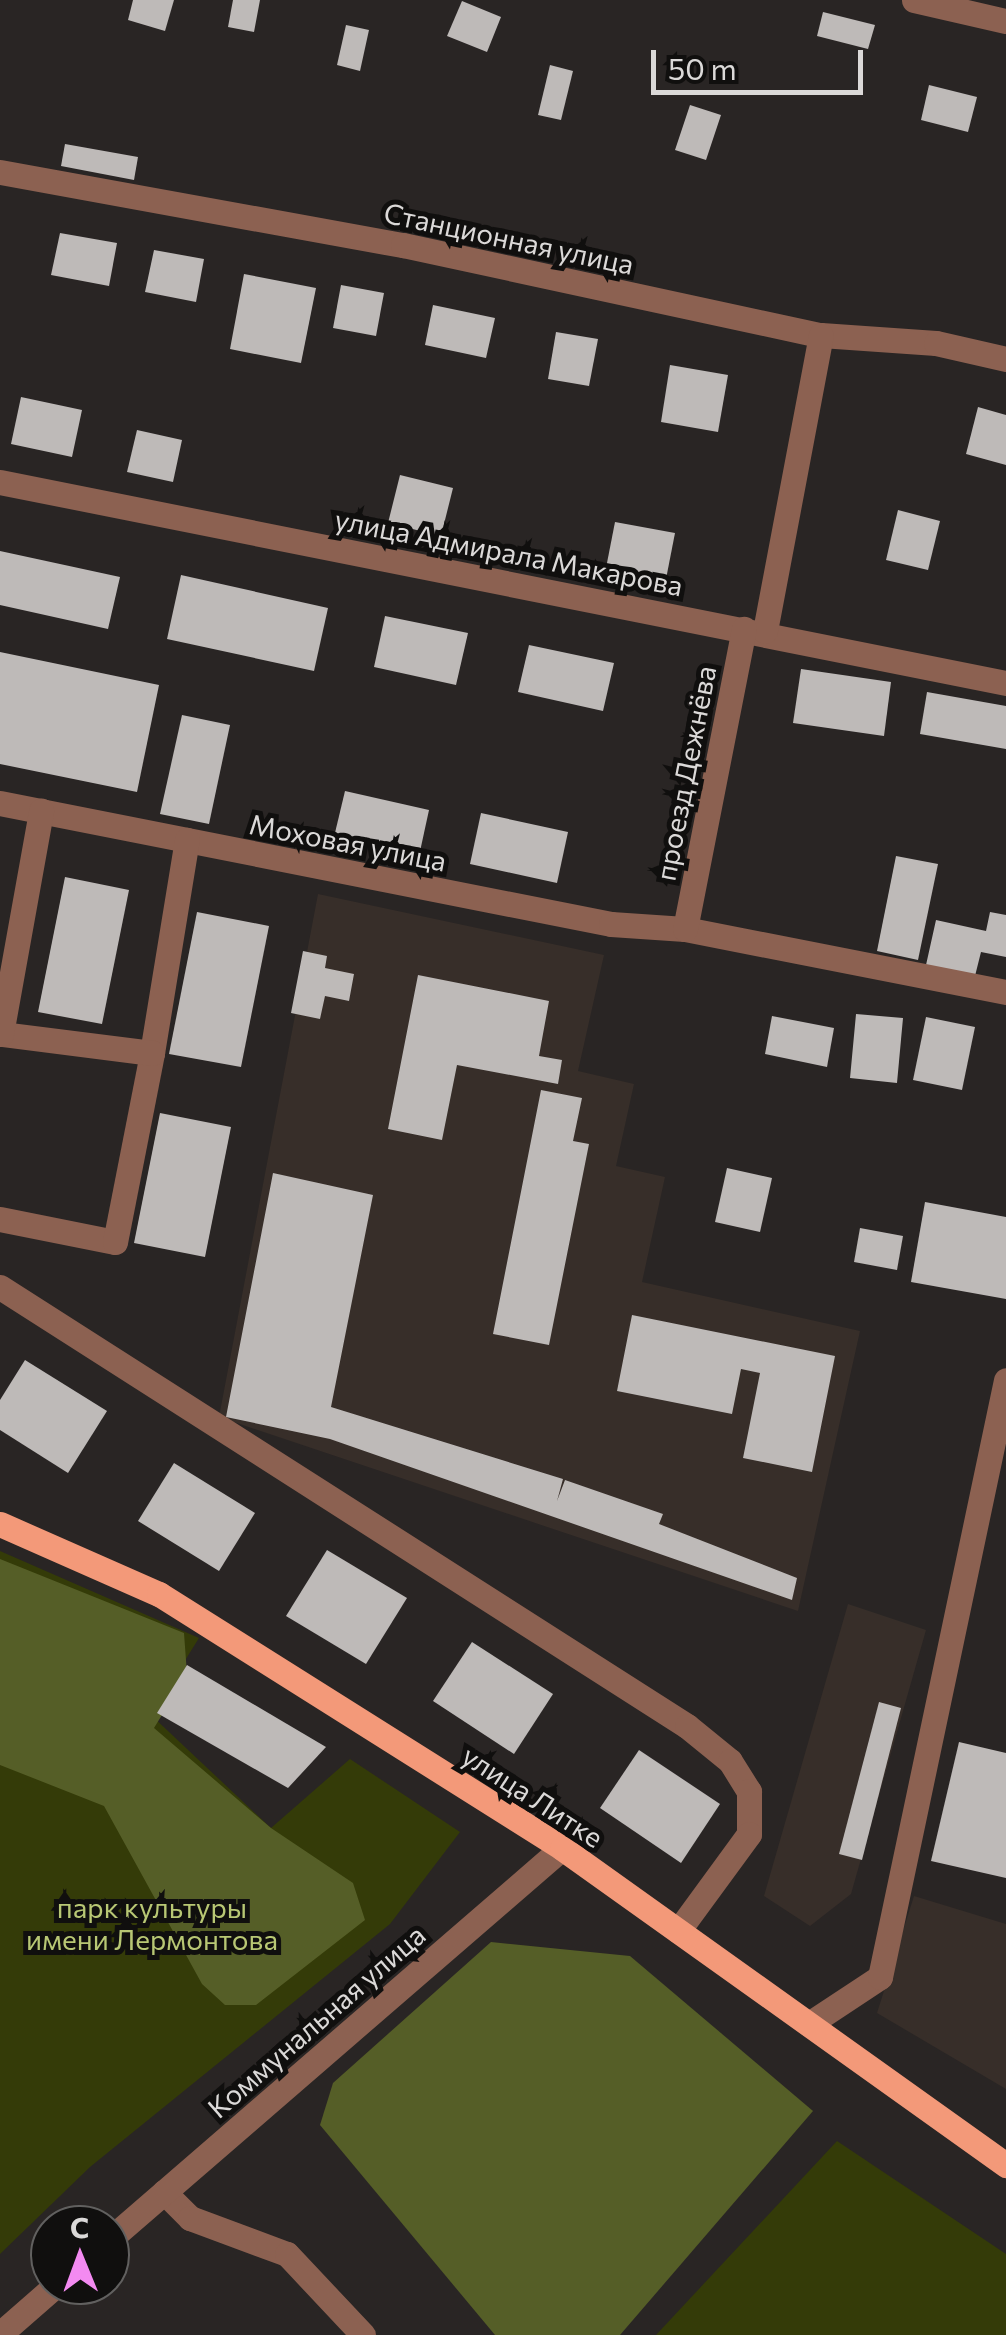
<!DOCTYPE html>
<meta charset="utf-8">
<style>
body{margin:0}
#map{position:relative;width:1006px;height:2335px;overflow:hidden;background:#292524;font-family:Commissioner,sans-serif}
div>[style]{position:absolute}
.built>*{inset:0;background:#372e29}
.green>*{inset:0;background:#343b08}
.forest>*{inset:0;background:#555e27}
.building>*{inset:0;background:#bebab8}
.minor>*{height:25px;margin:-12.5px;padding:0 12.5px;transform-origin:12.5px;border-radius:12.5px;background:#8c6151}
.major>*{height:25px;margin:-12.5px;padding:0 12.5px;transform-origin:12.5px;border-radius:12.5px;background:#f39979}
span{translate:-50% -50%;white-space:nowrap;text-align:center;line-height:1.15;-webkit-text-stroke:10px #100f0e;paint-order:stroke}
.street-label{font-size:28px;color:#dbd9d8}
.park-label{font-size:28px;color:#b8c774}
.north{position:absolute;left:30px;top:2205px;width:100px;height:100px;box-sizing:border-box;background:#100f0e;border:2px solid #61605f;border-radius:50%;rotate:359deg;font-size:28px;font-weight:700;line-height:40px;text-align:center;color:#dbd9d8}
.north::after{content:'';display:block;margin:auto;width:35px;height:45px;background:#f38af1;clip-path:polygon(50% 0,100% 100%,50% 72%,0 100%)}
.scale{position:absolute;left:651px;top:50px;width:212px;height:45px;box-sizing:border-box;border:5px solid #dbd9d8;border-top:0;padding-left:12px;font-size:30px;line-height:35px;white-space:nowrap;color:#dbd9d8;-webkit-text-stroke:8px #100f0e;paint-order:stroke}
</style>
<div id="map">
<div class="built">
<div style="clip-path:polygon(318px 894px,604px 955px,578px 1071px,634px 1084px,616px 1166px,665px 1177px,642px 1282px,860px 1331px,798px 1611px,219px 1417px)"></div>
<div style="clip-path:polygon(848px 1604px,926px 1630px,851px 1894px,810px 1926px,764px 1896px)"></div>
<div style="clip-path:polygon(914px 1896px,1006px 1924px,1006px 2089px,877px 2013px)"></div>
</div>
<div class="green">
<div style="clip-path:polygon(0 1551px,199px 1638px,151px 1715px,271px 1828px,350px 1759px,460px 1832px,390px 1924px,90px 2167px,0 2254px)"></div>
<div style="clip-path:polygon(837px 2141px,1006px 2254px,1006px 2335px,656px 2335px)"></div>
</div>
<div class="forest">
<div style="clip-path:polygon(0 1559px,184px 1633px,187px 1674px,154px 1728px,271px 1828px,353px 1883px,365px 1920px,256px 2005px,225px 2005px,202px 1984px,104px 1806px,0 1765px)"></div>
<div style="clip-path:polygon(491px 1942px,630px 1956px,813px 2111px,620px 2335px,495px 2335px,320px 2125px,333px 2083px)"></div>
</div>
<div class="building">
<div style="clip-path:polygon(133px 0,174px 0,165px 31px,128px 20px)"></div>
<div style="clip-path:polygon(233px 0,260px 0,254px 32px,228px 27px)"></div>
<div style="clip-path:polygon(462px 1px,501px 17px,487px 52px,447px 36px)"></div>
<div style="clip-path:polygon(823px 12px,875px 25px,868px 49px,817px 36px)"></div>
<div style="clip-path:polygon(346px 25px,369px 30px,360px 71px,337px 65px)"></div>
<div style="clip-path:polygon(550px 65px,573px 71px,561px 120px,538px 115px)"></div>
<div style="clip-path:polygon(929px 85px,977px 97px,968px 132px,921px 120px)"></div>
<div style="clip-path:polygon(690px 105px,721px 115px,706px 160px,675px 150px)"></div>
<div style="clip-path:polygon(65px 144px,138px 157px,134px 180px,61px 166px)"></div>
<div style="clip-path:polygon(60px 233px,117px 243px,109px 286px,51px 275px)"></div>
<div style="clip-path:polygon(154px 250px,204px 259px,196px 302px,145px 292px)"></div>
<div style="clip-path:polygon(244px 274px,316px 288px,301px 363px,230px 349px)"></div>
<div style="clip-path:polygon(341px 285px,384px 293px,376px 336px,333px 328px)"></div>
<div style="clip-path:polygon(433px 305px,495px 318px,486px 358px,425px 345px)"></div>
<div style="clip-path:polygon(556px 332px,598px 339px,589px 386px,548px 379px)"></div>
<div style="clip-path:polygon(670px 365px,728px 375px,718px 432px,661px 422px)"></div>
<div style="clip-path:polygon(21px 397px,82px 410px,72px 457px,11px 444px)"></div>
<div style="clip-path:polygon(978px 407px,1006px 415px,1006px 465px,966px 454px)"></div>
<div style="clip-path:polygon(137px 430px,182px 440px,173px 482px,127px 472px)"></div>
<div style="clip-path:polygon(400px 475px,453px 488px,441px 536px,388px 523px)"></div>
<div style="clip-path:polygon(898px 510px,940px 521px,928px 570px,886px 560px)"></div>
<div style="clip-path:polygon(615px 522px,675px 533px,666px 579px,606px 568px)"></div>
<div style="clip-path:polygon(0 551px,120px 577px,108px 629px,0 605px)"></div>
<div style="clip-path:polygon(181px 575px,328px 608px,314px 671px,167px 639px)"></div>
<div style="clip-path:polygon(385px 616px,468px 633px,456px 685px,374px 667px)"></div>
<div style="clip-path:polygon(529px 645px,614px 663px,603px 711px,518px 692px)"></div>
<div style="clip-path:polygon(0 652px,159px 685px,137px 792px,0 764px)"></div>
<div style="clip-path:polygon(801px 669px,891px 682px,884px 736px,793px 723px)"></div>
<div style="clip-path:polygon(927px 692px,1006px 706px,1006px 749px,920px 734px)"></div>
<div style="clip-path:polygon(182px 715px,230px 725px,209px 824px,160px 814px)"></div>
<div style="clip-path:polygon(345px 791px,429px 810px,419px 856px,334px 837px)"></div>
<div style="clip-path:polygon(481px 813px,568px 832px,557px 883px,470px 864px)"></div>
<div style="clip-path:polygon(896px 856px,938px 864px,918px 960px,877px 951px)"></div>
<div style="clip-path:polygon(65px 877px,129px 890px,102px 1024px,38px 1012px)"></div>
<div style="clip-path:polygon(197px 912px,269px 926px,241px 1067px,169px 1054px)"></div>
<div style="clip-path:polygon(990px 912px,1006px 915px,1006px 957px,981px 952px,975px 976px,926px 965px,936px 920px,986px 931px)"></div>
<div style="clip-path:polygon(303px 951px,327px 956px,325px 968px,354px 974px,349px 1001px,325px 996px,320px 1019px,291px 1013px)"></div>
<div style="clip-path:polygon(418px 975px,549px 1001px,539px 1056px,562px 1060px,558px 1084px,457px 1065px,442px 1140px,388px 1129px)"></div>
<div style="clip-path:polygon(856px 1014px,903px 1018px,897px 1083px,850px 1078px)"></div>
<div style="clip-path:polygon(772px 1016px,834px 1028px,827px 1067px,765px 1054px)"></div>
<div style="clip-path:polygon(926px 1017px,975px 1027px,962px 1090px,913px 1080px)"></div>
<div style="clip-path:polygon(541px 1090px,582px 1098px,573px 1141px,589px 1144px,549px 1345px,493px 1334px)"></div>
<div style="clip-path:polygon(160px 1113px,231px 1127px,205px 1257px,134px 1243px)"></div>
<div style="clip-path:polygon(727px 1168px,772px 1178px,760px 1232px,715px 1222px)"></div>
<div style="clip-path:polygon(273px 1173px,373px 1195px,331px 1407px,563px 1479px,557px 1501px,565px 1480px,663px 1514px,659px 1524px,797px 1578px,792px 1600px,330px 1439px,226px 1417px)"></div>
<div style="clip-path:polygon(925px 1202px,1006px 1217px,1006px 1299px,911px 1282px)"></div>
<div style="clip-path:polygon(860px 1228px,903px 1236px,897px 1270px,854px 1262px)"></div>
<div style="clip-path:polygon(632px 1315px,835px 1356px,812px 1472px,743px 1458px,760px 1373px,741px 1369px,732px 1414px,617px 1391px)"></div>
<div style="clip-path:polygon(25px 1360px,107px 1411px,68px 1473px,0 1430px,0 1400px)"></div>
<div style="clip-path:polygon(174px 1463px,255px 1513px,219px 1571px,138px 1521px)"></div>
<div style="clip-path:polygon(327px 1550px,407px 1598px,366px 1664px,286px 1616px)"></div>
<div style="clip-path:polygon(472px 1642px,553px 1694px,514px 1754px,433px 1701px)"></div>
<div style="clip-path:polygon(187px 1665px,326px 1747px,288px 1788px,157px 1713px)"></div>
<div style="clip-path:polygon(879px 1702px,901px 1708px,862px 1860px,839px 1854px)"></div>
<div style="clip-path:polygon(959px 1742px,1006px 1753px,1006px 1878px,931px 1861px)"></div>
<div style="clip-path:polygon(639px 1750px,720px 1804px,681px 1863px,600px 1808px)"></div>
</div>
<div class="minor">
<div style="left:914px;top:0;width:94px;rotate:12.9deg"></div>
<div style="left:0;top:172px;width:410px;rotate:10.3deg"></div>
<div style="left:403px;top:245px;width:428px;rotate:12.2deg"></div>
<div style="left:821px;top:335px;width:115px;rotate:4deg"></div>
<div style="left:936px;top:343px;width:72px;rotate:12.9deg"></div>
<div style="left:0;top:482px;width:1026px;rotate:11.3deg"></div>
<div style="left:765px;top:631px;width:301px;rotate:-79.3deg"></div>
<div style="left:0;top:803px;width:623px;rotate:11.2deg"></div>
<div style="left:611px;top:924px;width:74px;rotate:3.9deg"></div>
<div style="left:685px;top:929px;width:327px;rotate:11.1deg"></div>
<div style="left:685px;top:929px;width:306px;rotate:-78.9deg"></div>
<div style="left:152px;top:1053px;width:216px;rotate:-80.7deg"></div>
<div style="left:0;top:1219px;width:117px;rotate:11.3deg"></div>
<div style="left:115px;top:1242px;width:193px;rotate:-78.9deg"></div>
<div style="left:152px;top:1053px;width:152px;rotate:-172.8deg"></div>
<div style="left:1px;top:1034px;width:227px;rotate:-79.8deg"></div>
<div style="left:0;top:1287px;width:815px;rotate:32.58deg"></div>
<div style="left:687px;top:1726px;width:55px;rotate:39.1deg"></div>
<div style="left:730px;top:1761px;width:36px;rotate:58deg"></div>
<div style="left:749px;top:1791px;width:43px;rotate:90deg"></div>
<div style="left:749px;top:1834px;width:120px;rotate:126.2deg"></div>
<div style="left:809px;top:2024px;width:85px;rotate:-33.5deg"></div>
<div style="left:880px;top:1977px;width:610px;rotate:-78.08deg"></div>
<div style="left:164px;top:2192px;width:37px;rotate:45deg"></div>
<div style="left:190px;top:2218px;width:103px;rotate:20.4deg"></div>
<div style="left:287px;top:2254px;width:111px;rotate:46.8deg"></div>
<div style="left:110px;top:2239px;width:598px;rotate:-40.86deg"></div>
<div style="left:0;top:2334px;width:74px;rotate:-41.2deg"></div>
</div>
<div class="major">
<div style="left:0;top:1524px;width:174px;rotate:23.8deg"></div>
<div style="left:159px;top:1594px;width:476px;rotate:32.2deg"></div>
<div style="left:562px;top:1848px;width:546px;rotate:35.53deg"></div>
</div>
<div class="street-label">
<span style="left:509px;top:238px;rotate:12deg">Станционная улица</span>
<span style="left:509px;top:552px;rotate:11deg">улица Адмирала Макарова</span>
<span style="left:685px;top:773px;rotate:-79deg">проезд Дежнёва</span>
<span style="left:348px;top:842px;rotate:11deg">Моховая улица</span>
<span style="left:533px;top:1796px;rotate:33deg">улица Литке</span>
<span style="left:316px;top:2021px;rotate:-41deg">Коммунальная улица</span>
</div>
<div class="park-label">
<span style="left:152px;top:1923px">парк культуры<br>имени Лермонтова</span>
</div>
<div class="north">С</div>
<div class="scale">50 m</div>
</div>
